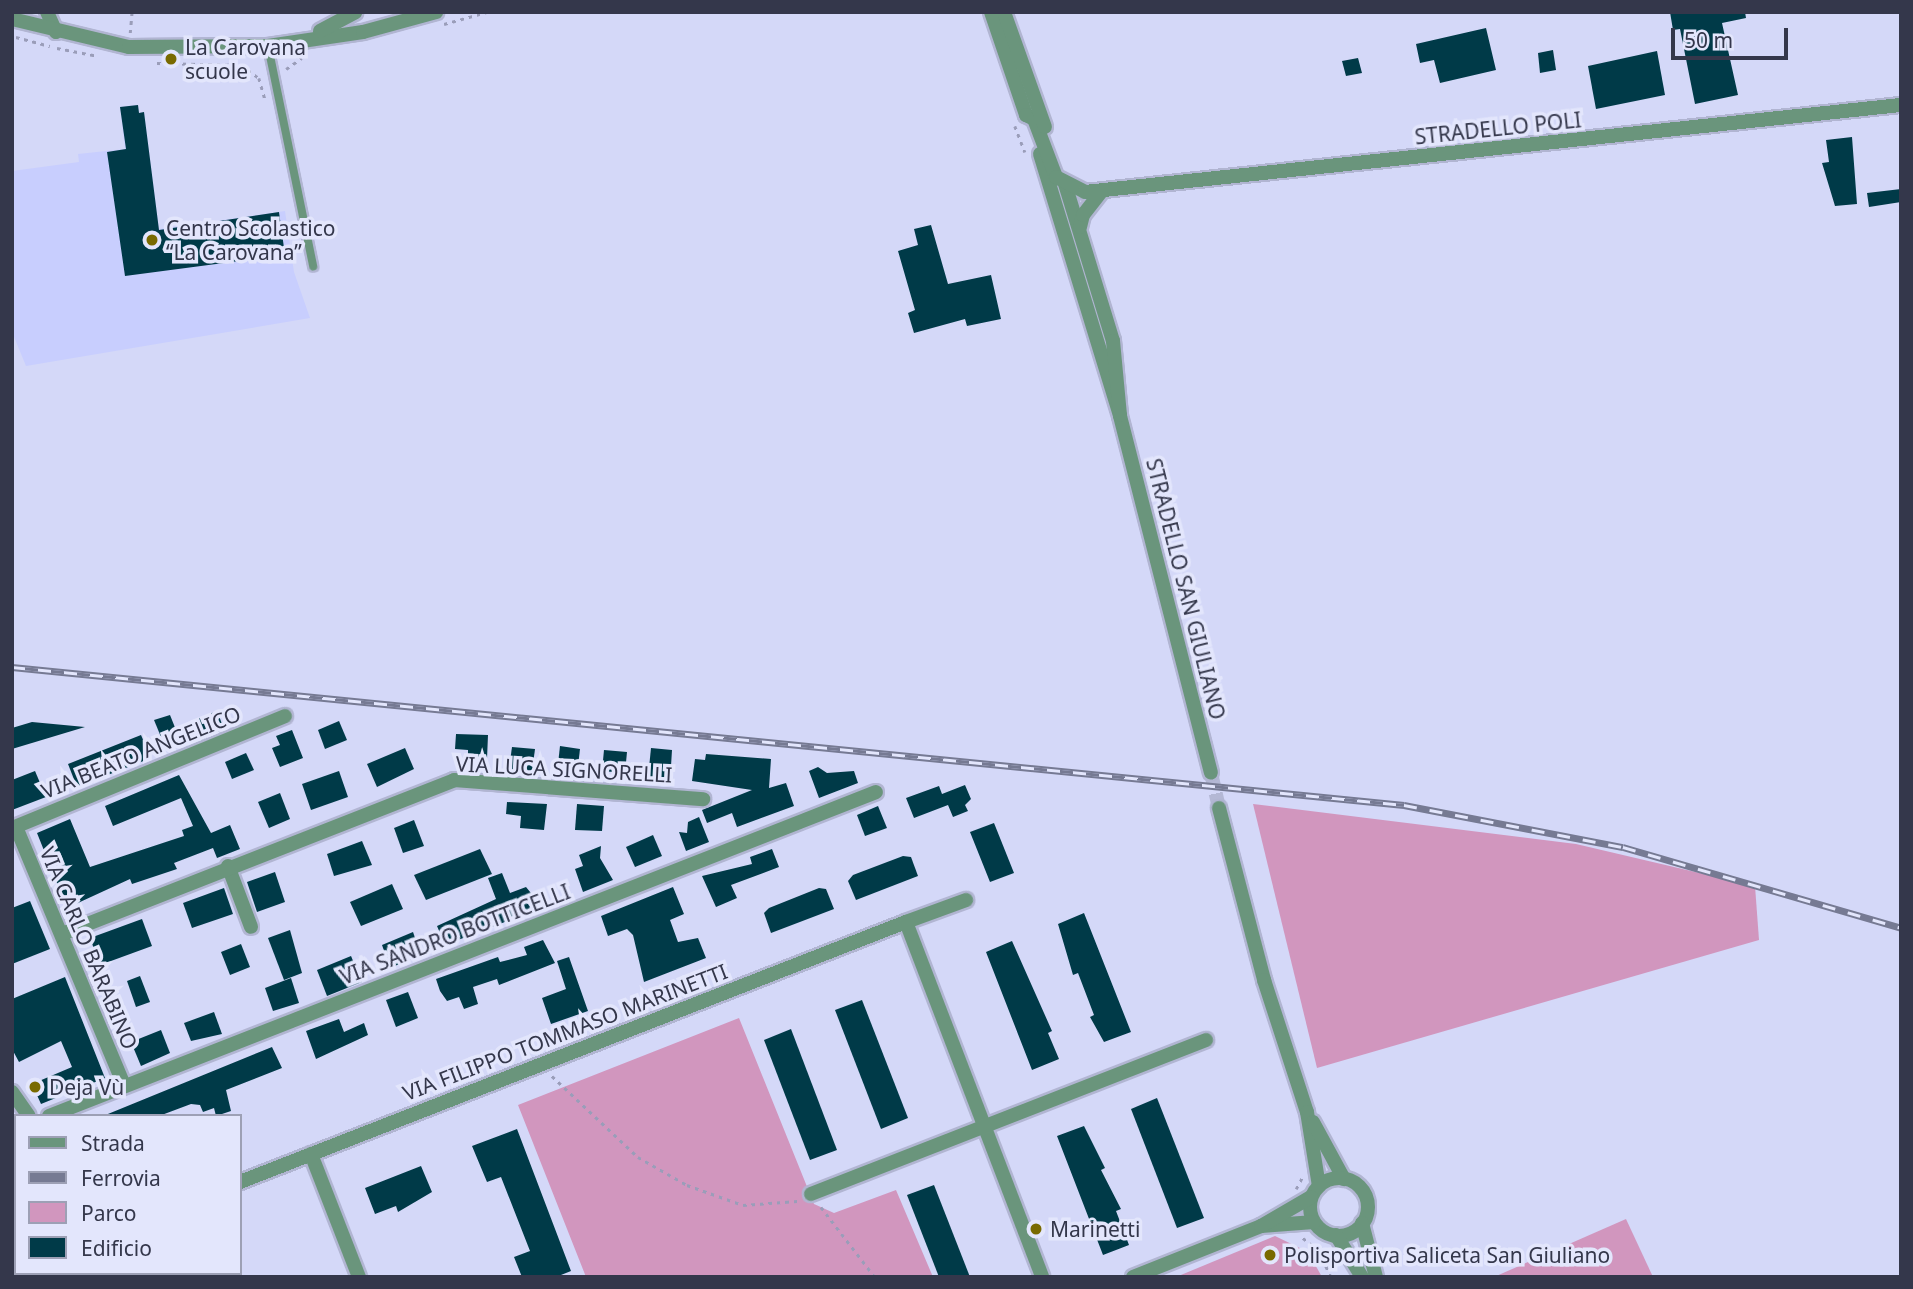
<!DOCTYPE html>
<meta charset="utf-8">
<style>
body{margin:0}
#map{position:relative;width:1913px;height:1289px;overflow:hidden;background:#d4d8f8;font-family:"Noto Sans",sans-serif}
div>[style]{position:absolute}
.built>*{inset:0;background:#c8cefe}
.green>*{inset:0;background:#d196be}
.building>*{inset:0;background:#003a48}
.minor-tunnel>*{height:14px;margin-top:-7px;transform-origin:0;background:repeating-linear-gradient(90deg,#b4b8d5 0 14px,transparent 0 21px)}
.path>*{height:2.5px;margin-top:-1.25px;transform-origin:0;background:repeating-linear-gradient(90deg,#9a9db9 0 3.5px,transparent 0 8.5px)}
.roads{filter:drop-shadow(2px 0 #b1b5d2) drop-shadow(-2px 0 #b1b5d2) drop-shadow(0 2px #b1b5d2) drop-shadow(0 -2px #b1b5d2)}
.service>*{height:8px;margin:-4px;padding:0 4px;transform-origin:4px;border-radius:4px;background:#6a957c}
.minor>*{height:14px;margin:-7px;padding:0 7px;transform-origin:7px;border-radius:7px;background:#6a957c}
.minor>.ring{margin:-7px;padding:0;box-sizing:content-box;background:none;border:14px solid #6a957c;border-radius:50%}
.tertiary>*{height:14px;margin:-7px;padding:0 7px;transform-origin:7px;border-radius:7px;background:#6a957c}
.rail>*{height:7px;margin-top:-3.5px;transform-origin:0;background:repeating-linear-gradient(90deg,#e3e6fc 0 13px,#767a93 0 26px);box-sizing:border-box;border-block:2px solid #767a93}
.dots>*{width:19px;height:19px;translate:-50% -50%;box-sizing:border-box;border:4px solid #e3e6fc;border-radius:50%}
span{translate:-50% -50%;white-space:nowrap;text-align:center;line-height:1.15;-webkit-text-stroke:7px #e3e6fc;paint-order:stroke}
.poi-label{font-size:21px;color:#34374b}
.left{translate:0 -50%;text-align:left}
.street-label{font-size:21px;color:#34374b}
.frame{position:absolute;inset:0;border:14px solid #34374b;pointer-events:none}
.legend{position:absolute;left:14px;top:1114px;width:228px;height:161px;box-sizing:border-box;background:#e3e6fc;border:2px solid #9da0b5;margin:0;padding:9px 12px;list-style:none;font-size:21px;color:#34374b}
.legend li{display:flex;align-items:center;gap:14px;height:35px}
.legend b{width:35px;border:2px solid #9da0b5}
.scale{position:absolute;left:1671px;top:28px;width:117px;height:32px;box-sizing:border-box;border:4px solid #34374b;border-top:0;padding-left:9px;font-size:21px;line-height:24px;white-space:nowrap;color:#34374b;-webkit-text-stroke:5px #e3e6fc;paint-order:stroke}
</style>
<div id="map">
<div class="built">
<div style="clip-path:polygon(138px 105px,139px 113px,144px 112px,159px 229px,285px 211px,294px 272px,310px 318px,26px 366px,12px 332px,12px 171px,79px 162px,78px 154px,125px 149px,120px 107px)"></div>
</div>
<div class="green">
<div style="clip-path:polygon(1253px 804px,1576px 844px,1755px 886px,1759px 940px,1317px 1068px)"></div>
<div style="clip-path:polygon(739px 1018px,814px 1204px,834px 1213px,896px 1190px,933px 1277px,586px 1277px,518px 1105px)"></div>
<div style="clip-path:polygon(1626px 1219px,1653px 1277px,1494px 1277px)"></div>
<div style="clip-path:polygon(1275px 1236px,1308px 1252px,1322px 1277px,1176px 1277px)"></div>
</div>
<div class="building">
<div style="clip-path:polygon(1670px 12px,1745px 12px,1746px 18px,1722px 23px,1738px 95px,1695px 104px,1680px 29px,1673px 30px)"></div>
<div style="clip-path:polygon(1486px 28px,1496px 70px,1440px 83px,1434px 60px,1420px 63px,1416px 44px)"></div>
<div style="clip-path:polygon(1553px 50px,1556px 70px,1540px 73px,1538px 53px)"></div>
<div style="clip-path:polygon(1657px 51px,1665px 95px,1596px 109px,1588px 66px)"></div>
<div style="clip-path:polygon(1358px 58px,1362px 73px,1346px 76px,1342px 61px)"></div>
<div style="clip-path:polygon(138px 105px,139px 113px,144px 112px,159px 230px,279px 212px,285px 255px,125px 276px,107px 152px,126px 149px,120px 107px)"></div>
<div style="clip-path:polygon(1852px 137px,1857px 204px,1835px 206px,1822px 163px,1829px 162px,1826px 140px)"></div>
<div style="clip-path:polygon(1901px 189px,1901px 202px,1869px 207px,1867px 193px)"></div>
<div style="clip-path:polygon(931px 225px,948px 284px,991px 275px,1001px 319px,967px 326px,965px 319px,914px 333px,908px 313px,915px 310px,898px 251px,918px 245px,914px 229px)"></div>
<div style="clip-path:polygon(217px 711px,224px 729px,201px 740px,193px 721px)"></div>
<div style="clip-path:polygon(170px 715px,176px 730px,161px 737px,154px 720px)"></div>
<div style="clip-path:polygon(339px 721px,347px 740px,325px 749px,318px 730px)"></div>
<div style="clip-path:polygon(32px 722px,85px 727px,12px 749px,12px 728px)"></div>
<div style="clip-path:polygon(292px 730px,303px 758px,280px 767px,272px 748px,280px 745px,276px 736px)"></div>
<div style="clip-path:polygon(456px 734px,488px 735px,487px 759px,468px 758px,468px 750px,455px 749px)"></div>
<div style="clip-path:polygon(141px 735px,151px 758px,77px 787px,68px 764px)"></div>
<div style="clip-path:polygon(560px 746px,580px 749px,577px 775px,557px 773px)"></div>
<div style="clip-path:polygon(512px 747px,535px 749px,532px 772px,509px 769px)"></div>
<div style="clip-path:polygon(405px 748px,414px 769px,377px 787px,367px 764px)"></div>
<div style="clip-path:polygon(651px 748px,672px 750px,670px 782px,648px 778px)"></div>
<div style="clip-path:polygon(604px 750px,627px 752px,625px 773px,602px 771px)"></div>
<div style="clip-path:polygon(246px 753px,254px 770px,232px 779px,225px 762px)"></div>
<div style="clip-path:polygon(706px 754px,771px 759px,769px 788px,786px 783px,794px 806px,737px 827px,732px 813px,707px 823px,702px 810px,752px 790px,692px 781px,695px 759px,705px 760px)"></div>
<div style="clip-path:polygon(818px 767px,827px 773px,854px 771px,858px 783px,819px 798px,809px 771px)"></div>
<div style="clip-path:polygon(35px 771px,46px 797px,12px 810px,12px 780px)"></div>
<div style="clip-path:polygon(339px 771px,348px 797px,311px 810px,302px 784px)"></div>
<div style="clip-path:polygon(179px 775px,211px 833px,230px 825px,240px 849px,217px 858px,213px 848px,174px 863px,177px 869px,132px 884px,130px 879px,67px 908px,37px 833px,70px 819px,90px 867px,184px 836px,182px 830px,193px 826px,181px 798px,113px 826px,105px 806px)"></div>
<div style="clip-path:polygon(965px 785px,971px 799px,965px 805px,968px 811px,953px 817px,948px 805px,914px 818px,906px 798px,939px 786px,942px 794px)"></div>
<div style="clip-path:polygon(280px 793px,290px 819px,269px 828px,258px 802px)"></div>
<div style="clip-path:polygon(507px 802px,547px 804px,544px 830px,520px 828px,521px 816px,506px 814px)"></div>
<div style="clip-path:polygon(577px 804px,604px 806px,602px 831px,575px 830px)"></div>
<div style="clip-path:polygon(878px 806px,887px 828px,865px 836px,857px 815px)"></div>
<div style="clip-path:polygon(699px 817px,709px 842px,686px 851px,679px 832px,687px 833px,688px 822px)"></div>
<div style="clip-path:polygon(414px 820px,424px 846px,403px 853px,394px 828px)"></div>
<div style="clip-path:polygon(994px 823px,1014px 873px,990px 882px,970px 832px)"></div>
<div style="clip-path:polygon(653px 835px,662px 856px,635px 867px,626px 847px)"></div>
<div style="clip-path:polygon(362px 841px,372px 865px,334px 876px,327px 854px)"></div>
<div style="clip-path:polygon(601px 846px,600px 858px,613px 880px,583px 892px,575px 869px,583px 866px,579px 855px)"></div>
<div style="clip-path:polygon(480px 849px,492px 874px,426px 900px,414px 875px)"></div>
<div style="clip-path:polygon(772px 849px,779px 867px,731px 885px,737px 898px,716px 907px,702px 876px,752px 864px,750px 857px)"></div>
<div style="clip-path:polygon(903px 856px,911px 857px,918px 876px,856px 900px,848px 881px,853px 875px)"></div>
<div style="clip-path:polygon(275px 872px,285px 902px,257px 912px,247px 882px)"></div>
<div style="clip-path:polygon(502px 873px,510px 893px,526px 887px,535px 898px,526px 901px,533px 911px,445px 945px,437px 926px,496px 899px,488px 878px)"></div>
<div style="clip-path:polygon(392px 884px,403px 909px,361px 926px,350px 902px)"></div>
<div style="clip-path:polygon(673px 887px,684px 914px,670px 920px,678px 942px,698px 938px,706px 958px,644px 982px,633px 935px,627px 929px,608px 936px,601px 916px)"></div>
<div style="clip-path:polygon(224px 888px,233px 914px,192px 928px,183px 903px)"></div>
<div style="clip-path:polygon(819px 888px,826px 889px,834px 909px,771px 933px,764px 913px,769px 908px)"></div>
<div style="clip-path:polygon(30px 901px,50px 949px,12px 964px,12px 908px)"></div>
<div style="clip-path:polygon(1084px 913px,1131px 1032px,1104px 1042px,1090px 1017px,1094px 1015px,1078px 973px,1073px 975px,1058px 924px)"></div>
<div style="clip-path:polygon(142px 919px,152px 946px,100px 965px,90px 938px)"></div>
<div style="clip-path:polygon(290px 930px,302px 973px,284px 980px,268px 938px)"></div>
<div style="clip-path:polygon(413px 932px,421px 955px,390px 968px,382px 945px)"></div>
<div style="clip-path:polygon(543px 940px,555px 963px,499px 985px,497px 979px,473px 987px,478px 1004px,464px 1009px,459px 997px,447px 1001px,440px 991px,436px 979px,498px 957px,500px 962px,527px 955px,524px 947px)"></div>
<div style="clip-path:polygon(1012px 941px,1052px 1031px,1048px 1033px,1059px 1059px,1032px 1070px,986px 952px)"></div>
<div style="clip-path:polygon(241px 944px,250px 967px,230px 975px,221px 952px)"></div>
<div style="clip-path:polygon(351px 956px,362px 982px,327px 996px,317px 970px)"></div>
<div style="clip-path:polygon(569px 957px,588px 1011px,551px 1024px,542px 998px,566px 989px,557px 961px)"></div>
<div style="clip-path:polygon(140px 976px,150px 1002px,136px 1007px,127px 981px)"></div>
<div style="clip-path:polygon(65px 977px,105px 1078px,41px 1104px,32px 1084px,72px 1067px,61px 1041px,19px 1062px,12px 1049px,12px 999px)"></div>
<div style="clip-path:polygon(291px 978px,299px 1003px,273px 1011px,265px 988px)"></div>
<div style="clip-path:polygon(408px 992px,418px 1018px,396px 1027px,386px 1000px)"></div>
<div style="clip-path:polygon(862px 1000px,908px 1118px,881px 1129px,835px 1010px)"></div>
<div style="clip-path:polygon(214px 1012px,222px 1034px,191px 1041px,184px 1023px)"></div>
<div style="clip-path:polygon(339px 1019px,344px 1032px,364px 1023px,368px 1035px,316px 1059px,306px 1031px)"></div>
<div style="clip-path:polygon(791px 1029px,837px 1150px,810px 1160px,764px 1040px)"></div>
<div style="clip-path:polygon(161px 1030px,170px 1053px,141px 1066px,131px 1042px)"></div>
<div style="clip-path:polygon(272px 1047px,282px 1068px,226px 1090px,231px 1111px,216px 1116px,214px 1108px,203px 1112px,200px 1105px,191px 1104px,159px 1116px,103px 1116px)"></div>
<div style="clip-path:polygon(1157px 1098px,1204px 1218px,1177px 1228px,1131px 1109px)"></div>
<div style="clip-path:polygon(1084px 1126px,1105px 1168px,1101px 1170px,1121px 1209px,1116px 1211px,1129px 1245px,1103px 1255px,1057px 1136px)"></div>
<div style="clip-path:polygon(517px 1129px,571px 1271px,556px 1277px,522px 1277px,514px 1257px,530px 1251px,501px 1177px,487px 1182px,472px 1146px)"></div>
<div style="clip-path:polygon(421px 1166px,432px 1192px,398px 1212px,396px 1206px,375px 1214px,365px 1188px)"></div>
<div style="clip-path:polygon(934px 1185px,970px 1277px,939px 1277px,907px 1195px)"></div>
</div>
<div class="minor-tunnel">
<div style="left:1211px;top:773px;width:36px;rotate:77deg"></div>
</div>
<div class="path">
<div style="left:444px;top:24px;width:45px;rotate:-15.6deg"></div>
<div style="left:130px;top:33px;width:21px;rotate:-85deg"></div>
<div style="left:16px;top:37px;width:35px;rotate:15deg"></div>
<div style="left:57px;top:48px;width:42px;rotate:11deg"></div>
<div style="left:157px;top:63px;width:84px;rotate:1.4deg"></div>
<div style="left:241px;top:65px;width:22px;rotate:36deg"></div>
<div style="left:259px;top:78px;width:22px;rotate:74deg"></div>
<div style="left:286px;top:69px;width:19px;rotate:-35deg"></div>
<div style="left:1015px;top:126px;width:28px;rotate:69deg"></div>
<div style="left:552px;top:1076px;width:118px;rotate:43.3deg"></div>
<div style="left:638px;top:1157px;width:56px;rotate:29.7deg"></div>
<div style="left:687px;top:1185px;width:59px;rotate:19.7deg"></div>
<div style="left:743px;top:1205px;width:55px;rotate:-4.2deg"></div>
<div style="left:1296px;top:1189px;width:15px;rotate:-62deg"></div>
<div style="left:821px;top:1207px;width:88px;rotate:52.4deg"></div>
<div style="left:12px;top:1228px;width:4px;rotate:-14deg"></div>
<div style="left:1303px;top:1238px;width:21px;rotate:39deg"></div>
<div style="left:1319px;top:1251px;width:29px;rotate:65deg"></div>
<div style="left:94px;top:1273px;width:4px;rotate:76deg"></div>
</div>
<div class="roads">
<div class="service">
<div style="left:268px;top:46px;width:225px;rotate:78.4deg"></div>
</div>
<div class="minor">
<div style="left:1040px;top:154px;width:274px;rotate:73deg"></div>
<div style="left:1120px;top:416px;width:368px;rotate:75.7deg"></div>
<div style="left:1065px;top:184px;width:164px;rotate:73deg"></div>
<div style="left:1113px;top:341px;width:74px;rotate:84.6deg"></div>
<div style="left:1080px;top:227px;width:12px;rotate:-76deg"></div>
<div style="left:1083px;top:215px;width:29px;rotate:-52deg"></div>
<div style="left:1219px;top:808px;width:178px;rotate:75.3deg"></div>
<div style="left:1264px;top:980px;width:139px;rotate:72deg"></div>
<div style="left:1307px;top:1112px;width:75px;rotate:80.8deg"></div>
<div style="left:16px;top:827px;width:280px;rotate:67.3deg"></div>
<div style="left:12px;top:828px;width:295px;rotate:-22.3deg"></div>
<div style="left:228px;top:866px;width:65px;rotate:69.3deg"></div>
<div style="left:906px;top:922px;width:64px;rotate:-20.1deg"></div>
<div style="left:62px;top:934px;width:421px;rotate:-21.4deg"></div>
<div style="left:454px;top:780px;width:250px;rotate:4.4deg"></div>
<div style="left:49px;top:1116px;width:888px;rotate:-21.39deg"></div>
<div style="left:1313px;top:1122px;width:65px;rotate:61.5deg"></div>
<div style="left:311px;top:1154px;width:132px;rotate:68.7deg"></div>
<div class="ring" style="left:1310px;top:1178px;width:44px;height:44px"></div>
<div style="left:240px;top:1182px;width:715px;rotate:-21.33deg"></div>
<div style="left:906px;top:922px;width:380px;rotate:69deg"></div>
<div style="left:811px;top:1194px;width:424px;rotate:-21.3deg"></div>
<div style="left:1362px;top:1223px;width:56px;rotate:75.5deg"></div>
<div style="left:1261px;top:1226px;width:53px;rotate:-4.3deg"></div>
<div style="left:1336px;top:1235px;width:49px;rotate:58.2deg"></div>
<div style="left:1133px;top:1277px;width:138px;rotate:-21.7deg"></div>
<div style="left:1261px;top:1226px;width:58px;rotate:-30.1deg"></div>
</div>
<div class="tertiary">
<div style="left:47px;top:12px;width:22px;rotate:66deg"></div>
<div style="left:991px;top:12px;width:109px;rotate:71.2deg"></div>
<div style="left:1026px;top:115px;width:9px;rotate:27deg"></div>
<div style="left:1034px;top:119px;width:62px;rotate:69.2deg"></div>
<div style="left:1056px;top:177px;width:33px;rotate:27deg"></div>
<div style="left:1085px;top:192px;width:821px;rotate:-6.09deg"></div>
<div style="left:1004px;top:12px;width:122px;rotate:70.4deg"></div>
<div style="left:12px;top:19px;width:120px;rotate:13.5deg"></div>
<div style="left:129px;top:47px;width:139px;rotate:-0.4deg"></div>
<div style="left:268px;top:46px;width:96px;rotate:-8.4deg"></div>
<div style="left:363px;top:32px;width:76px;rotate:-15.3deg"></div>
<div style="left:320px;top:31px;width:40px;rotate:-28deg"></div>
<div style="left:12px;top:1092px;width:29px;rotate:55deg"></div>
<div style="left:117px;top:1273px;width:4px;rotate:63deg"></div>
</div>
</div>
<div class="rail">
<div style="left:12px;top:667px;width:1399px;rotate:5.66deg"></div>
<div style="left:1404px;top:805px;width:223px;rotate:10.9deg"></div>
<div style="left:1623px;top:847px;width:290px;rotate:16.2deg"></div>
</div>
<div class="dots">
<div style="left:171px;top:59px;background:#796a00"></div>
<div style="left:152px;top:240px;background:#796a00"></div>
<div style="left:35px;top:1087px;background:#796a00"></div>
<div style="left:1036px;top:1229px;background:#796a00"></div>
<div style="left:1270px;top:1255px;background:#796a00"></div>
</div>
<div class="poi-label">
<span class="left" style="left:185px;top:59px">La Carovana<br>scuole</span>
<span class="left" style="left:166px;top:240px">Centro Scolastico<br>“La Carovana”</span>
<span class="left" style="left:49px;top:1087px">Deja Vù</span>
<span class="left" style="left:1050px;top:1229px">Marinetti</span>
<span class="left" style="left:1284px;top:1255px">Polisportiva Saliceta San Giuliano</span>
</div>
<div class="street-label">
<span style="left:1498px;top:128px;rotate:-6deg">STRADELLO POLI</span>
<span style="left:1186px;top:589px;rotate:76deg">STRADELLO SAN GIULIANO</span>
<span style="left:141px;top:752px;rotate:-22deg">VIA BEATO ANGELICO</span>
<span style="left:564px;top:769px;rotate:3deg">VIA LUCA SIGNORELLI</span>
<span style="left:455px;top:934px;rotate:-21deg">VIA SANDRO BOTTICELLI</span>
<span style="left:89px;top:948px;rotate:67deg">VIA CARLO BARABINO</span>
<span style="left:565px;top:1032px;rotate:-21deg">VIA FILIPPO TOMMASO MARINETTI</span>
</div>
<div class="frame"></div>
<ul class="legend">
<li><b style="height:9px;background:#6a957c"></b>Strada</li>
<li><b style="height:9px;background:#767a93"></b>Ferrovia</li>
<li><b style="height:19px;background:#d196be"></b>Parco</li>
<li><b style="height:19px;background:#003a48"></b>Edificio</li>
</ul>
<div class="scale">50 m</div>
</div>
